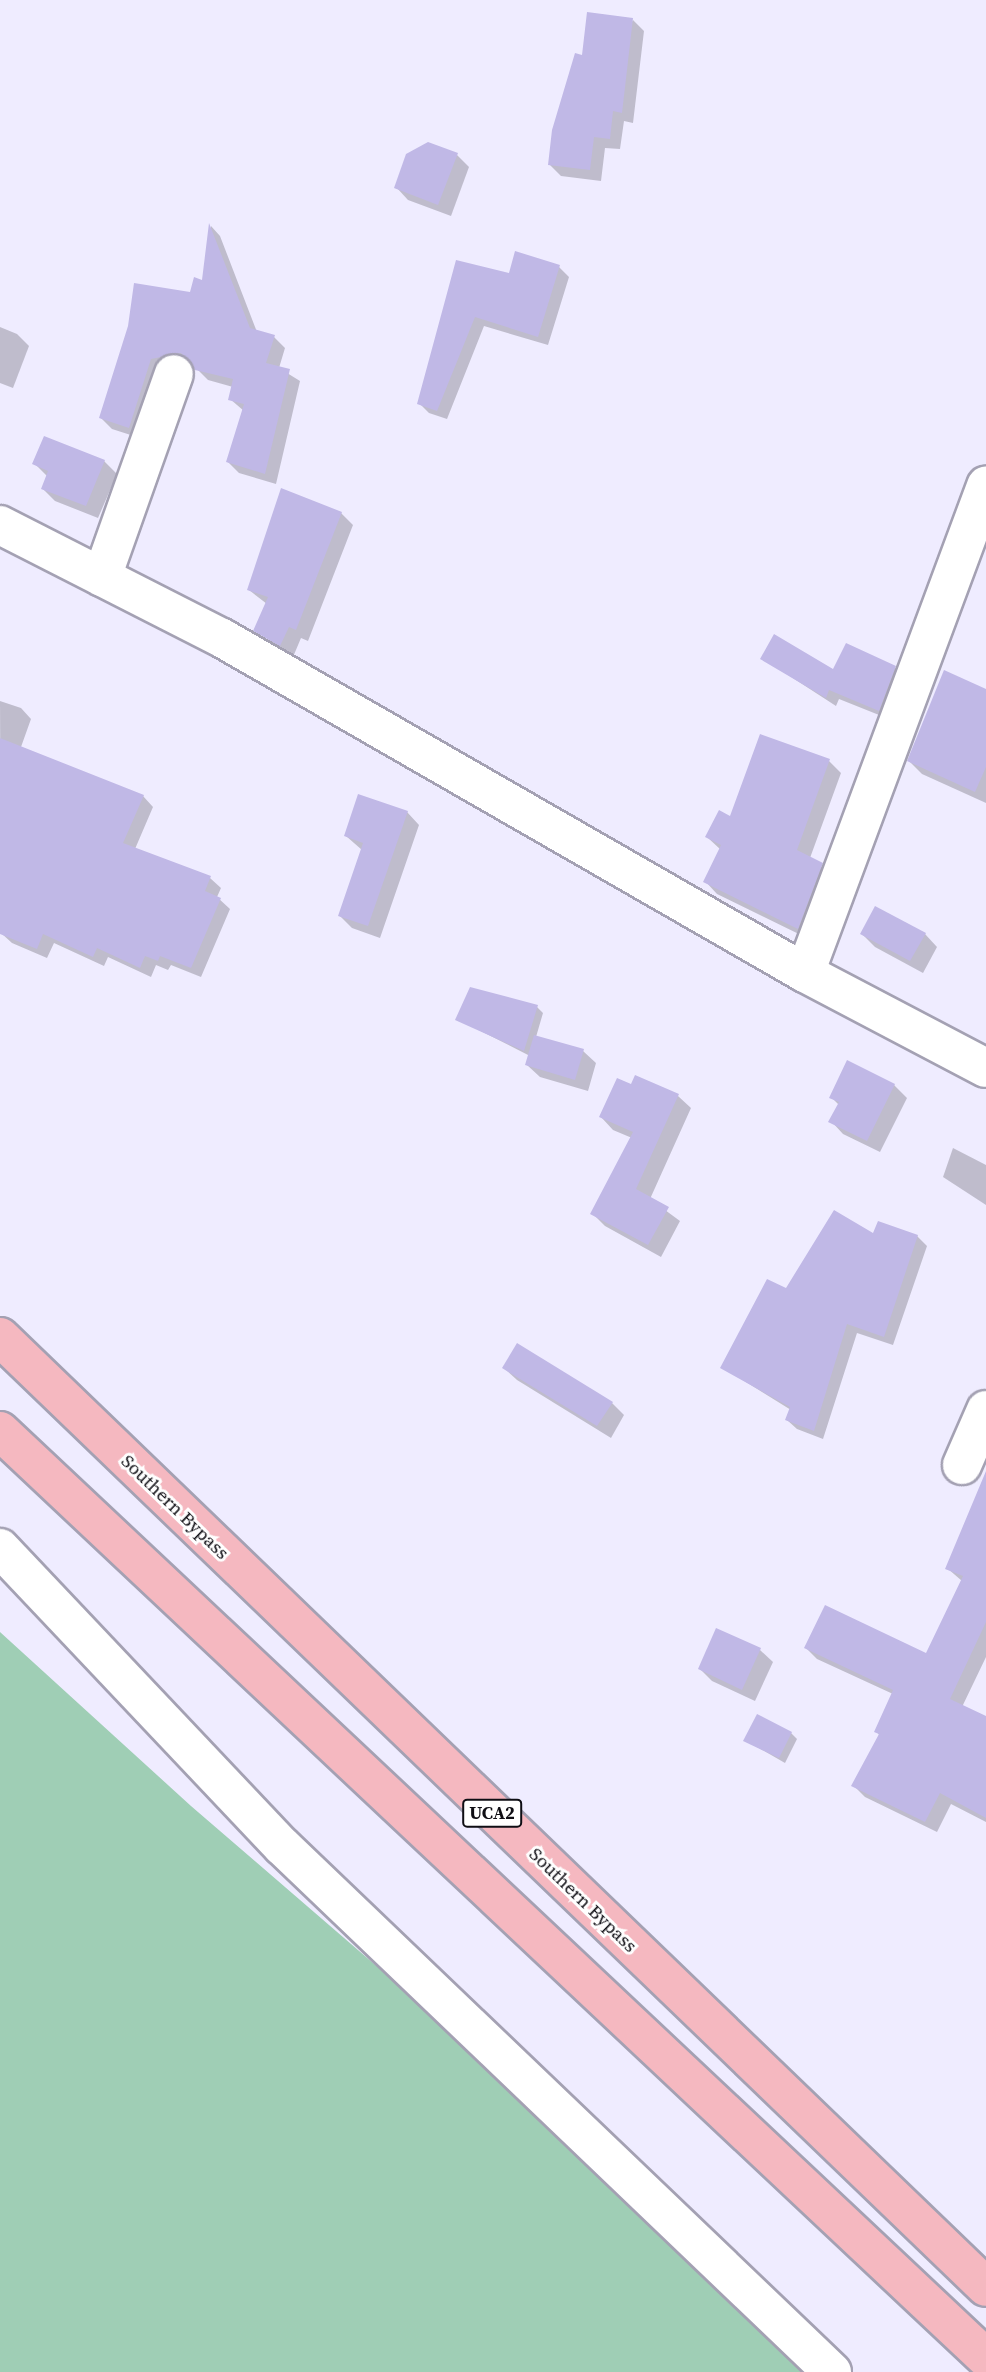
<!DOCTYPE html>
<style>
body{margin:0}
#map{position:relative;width:986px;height:2372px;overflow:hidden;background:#efecff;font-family:"Source Serif 4",serif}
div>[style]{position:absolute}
.green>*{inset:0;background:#9fceb5}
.shadow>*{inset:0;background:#0003}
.building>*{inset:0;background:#c0b8e6}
.roads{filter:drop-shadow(2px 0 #a4a1b3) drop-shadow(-2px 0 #a4a1b3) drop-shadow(0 2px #a4a1b3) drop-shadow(0 -2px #a4a1b3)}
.minor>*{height:38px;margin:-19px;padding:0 19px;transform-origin:19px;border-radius:19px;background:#fff}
.highway>*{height:38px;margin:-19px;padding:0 19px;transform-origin:19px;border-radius:19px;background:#f5b8c0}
span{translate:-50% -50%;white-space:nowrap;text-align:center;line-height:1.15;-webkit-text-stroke:6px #fff;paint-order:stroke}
.shield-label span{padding:2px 5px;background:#fff;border:2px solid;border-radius:5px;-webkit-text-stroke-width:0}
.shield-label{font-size:18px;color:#0f0e14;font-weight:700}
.street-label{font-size:19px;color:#0f0e14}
</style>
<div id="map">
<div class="green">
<div style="clip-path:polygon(0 1632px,191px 1806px,847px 2372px,0 2372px)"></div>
</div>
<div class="shadow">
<div style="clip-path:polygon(633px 20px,644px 31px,633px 123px,624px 121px,620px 149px,605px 148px,601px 181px,561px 176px,550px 165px)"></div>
<div style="clip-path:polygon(457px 155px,469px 167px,451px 216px,408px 200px,396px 187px)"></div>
<div style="clip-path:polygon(211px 226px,220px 236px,257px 332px,274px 337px,285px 348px,279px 368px,300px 381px,276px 484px,239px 473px,228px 462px,244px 411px,230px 399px,233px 387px,208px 380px,192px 364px,161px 369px,140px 438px,112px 429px,101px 418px,204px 282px)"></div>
<div style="clip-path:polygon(458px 262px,510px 275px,559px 267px,569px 277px,548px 345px,484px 326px,447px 419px,429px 413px,419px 403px)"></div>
<div style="clip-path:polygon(0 327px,17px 334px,29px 346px,13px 388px,0 383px)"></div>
<div style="clip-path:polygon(104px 461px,117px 474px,98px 518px,55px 501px,43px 489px,48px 477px,35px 464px)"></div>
<div style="clip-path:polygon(341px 513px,353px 525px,308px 641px,301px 638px,293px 657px,255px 630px,267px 604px,249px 590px)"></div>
<div style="clip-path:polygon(762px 658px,834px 671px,895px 668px,904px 677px,889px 719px,839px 699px,836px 706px)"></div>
<div style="clip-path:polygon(986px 691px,986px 803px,922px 774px,909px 761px)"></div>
<div style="clip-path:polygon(0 701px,21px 708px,31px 719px,21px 747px,143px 796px,153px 807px,135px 849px,210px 878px,221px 888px,217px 897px,230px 909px,201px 977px,171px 965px,168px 970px,156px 965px,151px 977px,108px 957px,104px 966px,54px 943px,47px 958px,12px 943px,1px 933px)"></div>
<div style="clip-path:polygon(829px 761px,841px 773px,810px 858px,834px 877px,811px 940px,717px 894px,705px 881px,721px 850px,707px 837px)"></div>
<div style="clip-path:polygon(407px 812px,419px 825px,380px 938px,352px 928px,340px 916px,362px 850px,346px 836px)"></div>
<div style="clip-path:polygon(862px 934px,925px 934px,937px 947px,923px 973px,875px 947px)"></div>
<div style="clip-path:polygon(537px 1007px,543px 1013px,536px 1037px,583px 1051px,596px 1063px,588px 1091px,540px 1077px,527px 1065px,530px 1056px,457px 1019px)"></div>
<div style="clip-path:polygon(894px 1085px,907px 1098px,880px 1152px,843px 1134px,831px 1121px,839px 1105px,831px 1097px)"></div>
<div style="clip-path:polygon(632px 1087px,678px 1096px,691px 1108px,650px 1199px,680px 1221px,661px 1257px,605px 1226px,592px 1213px,632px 1138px,613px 1130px,601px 1117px)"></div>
<div style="clip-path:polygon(953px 1148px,986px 1165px,986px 1205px,943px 1177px)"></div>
<div style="clip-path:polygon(874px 1236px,917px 1236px,927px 1246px,893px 1345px,857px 1333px,823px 1439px,797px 1429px,787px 1420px,791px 1410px,722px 1367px,787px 1291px)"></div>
<div style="clip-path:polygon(504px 1368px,612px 1403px,624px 1415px,611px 1438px,517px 1380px)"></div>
<div style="clip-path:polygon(986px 1533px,986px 1657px,962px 1707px,986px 1718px,986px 1822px,951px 1804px,937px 1832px,865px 1797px,854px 1786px,880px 1736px,876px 1731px,893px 1694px,817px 1659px,806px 1648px,927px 1655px,962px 1581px,947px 1568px)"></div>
<div style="clip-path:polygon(760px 1650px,773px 1662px,755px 1701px,712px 1681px,700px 1669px)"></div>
<div style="clip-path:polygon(791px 1733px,797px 1739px,785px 1763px,745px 1740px)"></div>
</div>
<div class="building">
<div style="clip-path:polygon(587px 12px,633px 18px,622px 113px,613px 111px,610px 139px,594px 137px,590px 170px,548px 165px,552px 130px,575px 53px,582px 55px)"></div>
<div style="clip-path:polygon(428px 142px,458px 153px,438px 205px,394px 188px,406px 154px)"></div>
<div style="clip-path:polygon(209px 223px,250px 328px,275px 335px,266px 363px,290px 369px,265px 474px,226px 462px,244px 404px,228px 400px,233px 379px,195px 370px,181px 353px,151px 359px,129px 428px,99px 418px,128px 326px,134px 283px,190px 292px,194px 277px,202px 280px)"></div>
<div style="clip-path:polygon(515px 251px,560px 265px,538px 337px,475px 317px,437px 411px,417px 404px,456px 260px,509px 273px)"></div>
<div style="clip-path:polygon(44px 436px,105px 460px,86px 506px,41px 489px,48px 471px,32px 464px)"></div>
<div style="clip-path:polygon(281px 488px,342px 512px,296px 630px,289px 627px,280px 646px,253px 631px,268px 597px,247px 590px)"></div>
<div style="clip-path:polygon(774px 634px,833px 669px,846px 643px,896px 666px,879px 711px,829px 690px,826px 698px,760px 659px)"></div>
<div style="clip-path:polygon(944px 670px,986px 689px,986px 767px,975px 792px,907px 761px)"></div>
<div style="clip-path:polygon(760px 734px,830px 759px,797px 850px,823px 863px,798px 929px,703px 882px,721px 845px,705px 837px,719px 810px,730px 816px)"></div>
<div style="clip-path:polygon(0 738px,144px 795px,123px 843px,211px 876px,205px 891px,221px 898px,191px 968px,160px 956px,158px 961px,145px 956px,140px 968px,97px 948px,93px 957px,43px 934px,37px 949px,0 934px)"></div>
<div style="clip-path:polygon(358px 794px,408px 811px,368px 926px,338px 916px,363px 843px,344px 836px)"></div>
<div style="clip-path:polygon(875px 906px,926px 933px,910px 961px,860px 934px)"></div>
<div style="clip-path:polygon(470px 987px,538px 1005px,524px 1051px,455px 1020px)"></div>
<div style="clip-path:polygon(534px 1035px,584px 1049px,575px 1080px,525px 1065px)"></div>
<div style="clip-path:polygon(847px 1060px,895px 1084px,867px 1141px,828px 1122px,839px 1102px,829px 1098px)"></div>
<div style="clip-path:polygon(635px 1075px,679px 1094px,636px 1189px,669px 1207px,648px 1245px,590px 1214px,633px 1132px,599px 1117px,617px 1078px,631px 1084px)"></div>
<div style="clip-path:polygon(834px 1210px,873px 1233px,878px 1221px,918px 1235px,884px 1337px,847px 1324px,814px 1431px,785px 1420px,790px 1407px,720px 1368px,767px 1279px,786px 1288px)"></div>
<div style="clip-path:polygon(517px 1343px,613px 1402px,597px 1426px,502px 1368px)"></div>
<div style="clip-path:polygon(986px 1471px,986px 1622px,950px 1699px,986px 1716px,986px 1818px,940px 1793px,925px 1822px,851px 1786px,879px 1734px,874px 1732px,893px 1690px,804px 1648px,825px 1605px,926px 1653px,963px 1576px,945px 1569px)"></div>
<div style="clip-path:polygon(716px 1628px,761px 1648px,742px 1690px,698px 1669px)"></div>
<div style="clip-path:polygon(757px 1714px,792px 1732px,779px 1758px,743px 1741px)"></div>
</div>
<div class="roads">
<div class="minor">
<div style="left:0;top:525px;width:249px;rotate:27deg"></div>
<div style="left:222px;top:638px;width:672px;rotate:29.88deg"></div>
<div style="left:805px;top:973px;width:204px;rotate:27.7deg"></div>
<div style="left:102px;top:577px;width:215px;rotate:-70.5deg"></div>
<div style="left:805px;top:973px;width:520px;rotate:-69.61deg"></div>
<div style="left:962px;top:1465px;width:60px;rotate:-66.4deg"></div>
<div style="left:0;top:1548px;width:410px;rotate:46.6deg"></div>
<div style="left:282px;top:1846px;width:761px;rotate:43.72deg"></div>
</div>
<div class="highway">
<div style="left:0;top:1337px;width:1369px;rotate:43.93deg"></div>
<div style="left:0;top:1431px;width:1353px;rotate:43.23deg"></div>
</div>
</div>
<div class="shield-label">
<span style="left:492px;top:1813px">UCA2</span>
</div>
<div class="street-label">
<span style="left:175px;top:1507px;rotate:44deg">Southern Bypass</span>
<span style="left:583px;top:1900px;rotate:44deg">Southern Bypass</span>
</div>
</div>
